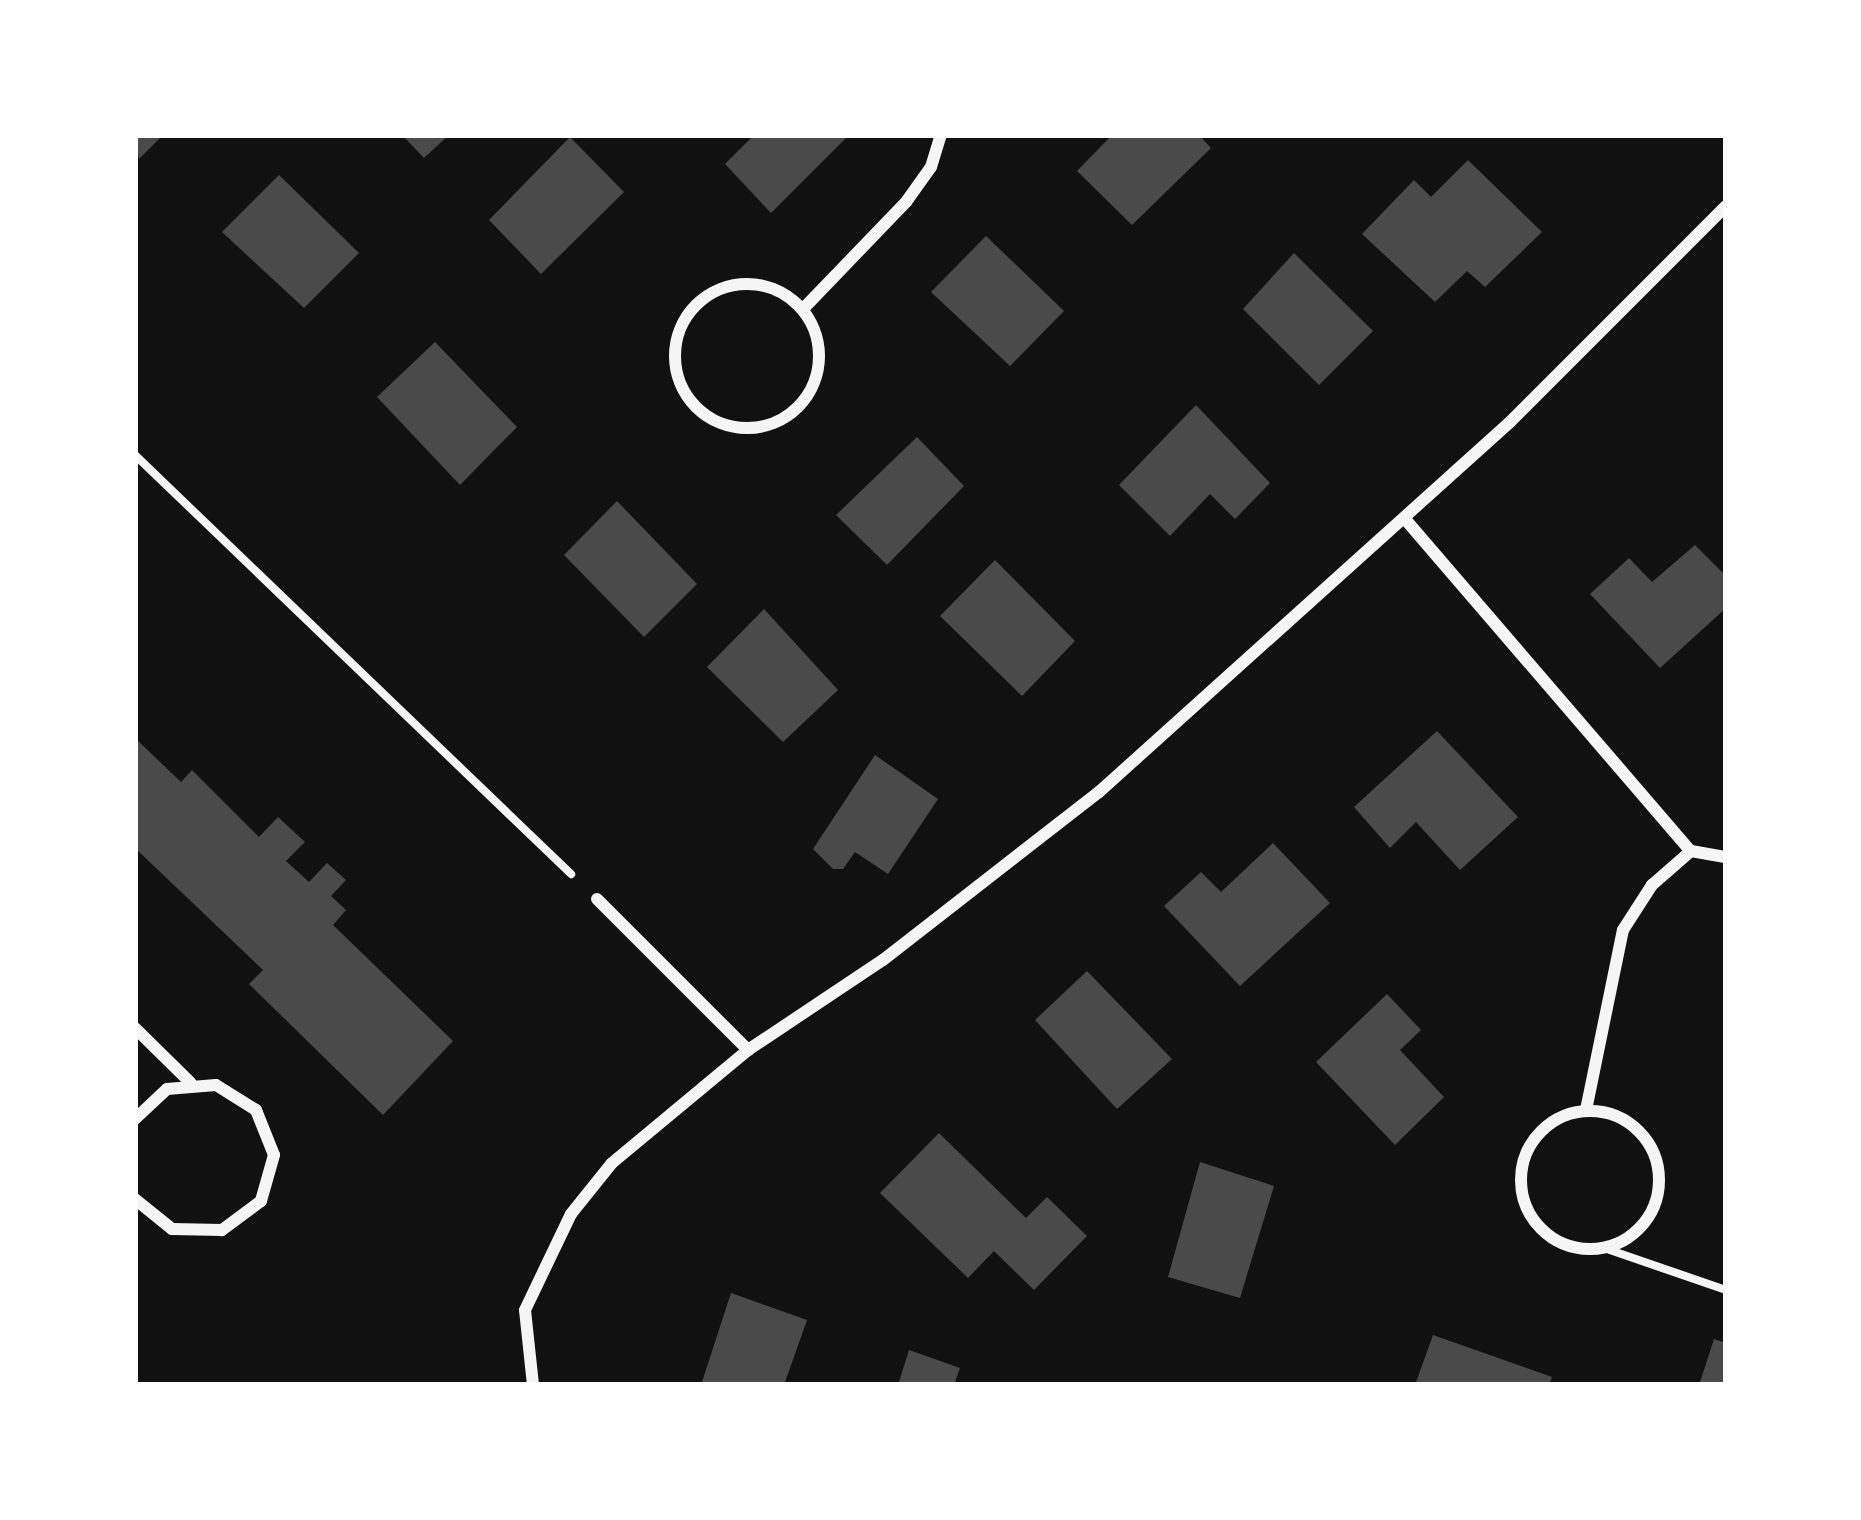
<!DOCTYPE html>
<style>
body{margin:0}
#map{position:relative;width:1861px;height:1520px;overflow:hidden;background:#111;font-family:Commissioner,sans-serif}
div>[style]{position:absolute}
.building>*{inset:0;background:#4a4a4a}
.path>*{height:8px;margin:-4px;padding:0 4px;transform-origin:4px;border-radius:4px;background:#f5f5f5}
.minor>*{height:12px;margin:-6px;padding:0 6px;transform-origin:6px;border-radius:6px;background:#f5f5f5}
.minor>.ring{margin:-6px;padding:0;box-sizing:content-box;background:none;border:12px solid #f5f5f5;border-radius:50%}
span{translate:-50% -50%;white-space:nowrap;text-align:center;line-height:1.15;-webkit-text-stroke:12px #fff;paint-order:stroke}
.frame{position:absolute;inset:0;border:138px solid #fff;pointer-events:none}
</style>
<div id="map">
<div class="building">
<div style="clip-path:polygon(135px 135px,163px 135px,139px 159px)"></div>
<div style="clip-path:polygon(402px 135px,449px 135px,424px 158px)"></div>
<div style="clip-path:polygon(754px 135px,849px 135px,771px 213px,725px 164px)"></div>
<div style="clip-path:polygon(1112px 135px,1199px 135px,1211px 148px,1132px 225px,1077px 171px)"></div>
<div style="clip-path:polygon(570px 137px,624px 192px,541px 274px,489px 220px)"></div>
<div style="clip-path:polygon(1468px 160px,1542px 232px,1485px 287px,1467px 271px,1435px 302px,1362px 234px,1414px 180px,1431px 197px)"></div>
<div style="clip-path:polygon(279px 175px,359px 253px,304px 308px,222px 232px)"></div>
<div style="clip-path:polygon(986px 236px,1064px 311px,1010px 366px,931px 292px)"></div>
<div style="clip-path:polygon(1294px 253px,1373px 331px,1319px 385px,1243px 309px)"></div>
<div style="clip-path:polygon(435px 342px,517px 427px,460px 485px,377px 397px)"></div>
<div style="clip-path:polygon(1196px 405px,1270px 483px,1235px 519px,1210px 494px,1170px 536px,1119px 485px)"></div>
<div style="clip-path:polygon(917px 437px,964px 486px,887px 565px,836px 515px)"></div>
<div style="clip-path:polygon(617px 501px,697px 584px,644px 637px,564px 555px)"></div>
<div style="clip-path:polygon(1695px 545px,1726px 576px,1726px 608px,1660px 668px,1590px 594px,1629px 558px,1652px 582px)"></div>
<div style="clip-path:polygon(995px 560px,1075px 641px,1022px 696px,940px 616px)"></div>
<div style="clip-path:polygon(764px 609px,838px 690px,783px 742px,707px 667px)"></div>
<div style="clip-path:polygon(1437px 731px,1518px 817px,1460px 870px,1416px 822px,1390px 848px,1354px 807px)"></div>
<div style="clip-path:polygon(135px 738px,181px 782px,192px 770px,259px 837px,278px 817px,305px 842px,286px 861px,309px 882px,327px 863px,346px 880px,331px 896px,346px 910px,333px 925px,453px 1041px,383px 1115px,249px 984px,263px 970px,135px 848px)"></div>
<div style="clip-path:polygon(875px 755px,938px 799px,888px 874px,855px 852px,843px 869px,833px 869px,813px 849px)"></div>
<div style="clip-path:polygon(1273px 843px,1330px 903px,1240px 986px,1164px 906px,1201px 872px,1221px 892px)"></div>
<div style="clip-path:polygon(1087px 971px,1172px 1059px,1117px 1109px,1035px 1020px)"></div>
<div style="clip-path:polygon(1387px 994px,1421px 1030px,1400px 1050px,1444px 1097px,1395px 1145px,1316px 1062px)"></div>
<div style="clip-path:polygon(939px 1133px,1026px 1218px,1047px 1197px,1087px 1236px,1034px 1290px,994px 1251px,968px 1278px,880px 1193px)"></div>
<div style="clip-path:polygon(1200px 1162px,1274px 1186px,1240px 1298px,1168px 1277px)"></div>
<div style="clip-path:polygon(731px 1293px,807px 1320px,784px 1385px,701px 1385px)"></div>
<div style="clip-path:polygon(1433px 1335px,1552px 1377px,1549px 1385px,1415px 1385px)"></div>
<div style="clip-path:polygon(1714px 1339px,1726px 1343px,1726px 1385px,1699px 1385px)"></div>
<div style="clip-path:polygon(909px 1350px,960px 1368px,954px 1385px,898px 1385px)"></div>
</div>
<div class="path">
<div style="left:135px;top:455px;width:605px;rotate:43.86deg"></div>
<div style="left:1604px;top:1248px;width:129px;rotate:19deg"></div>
</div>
<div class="minor">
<div class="ring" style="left:675px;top:284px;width:132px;height:132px"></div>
<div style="left:803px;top:309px;width:149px;rotate:-46.1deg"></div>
<div style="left:906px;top:202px;width:43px;rotate:-54.5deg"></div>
<div style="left:931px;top:167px;width:34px;rotate:-73deg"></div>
<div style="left:1405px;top:519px;width:438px;rotate:49.3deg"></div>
<div style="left:1691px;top:851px;width:36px;rotate:10deg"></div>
<div style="left:597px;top:899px;width:214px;rotate:45deg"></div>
<div style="left:135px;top:1028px;width:78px;rotate:44.5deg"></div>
<div style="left:1586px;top:1110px;width:184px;rotate:-78.4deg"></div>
<div style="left:1623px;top:930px;width:54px;rotate:-57.2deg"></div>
<div style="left:1652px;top:885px;width:52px;rotate:-41.1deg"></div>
<div class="ring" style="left:1521px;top:1111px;width:126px;height:126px"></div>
<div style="left:135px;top:1119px;width:44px;rotate:-43.2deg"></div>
<div style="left:167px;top:1089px;width:49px;rotate:-4.7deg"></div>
<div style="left:216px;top:1085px;width:47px;rotate:32deg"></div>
<div style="left:256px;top:1110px;width:48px;rotate:68.2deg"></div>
<div style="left:274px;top:1155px;width:48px;rotate:105.8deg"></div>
<div style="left:261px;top:1201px;width:49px;rotate:143.4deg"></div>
<div style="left:222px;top:1230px;width:50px;rotate:-178.9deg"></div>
<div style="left:172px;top:1229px;width:48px;rotate:-141deg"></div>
<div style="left:533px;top:1385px;width:75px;rotate:-96.1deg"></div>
<div style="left:525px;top:1310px;width:106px;rotate:-64.4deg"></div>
<div style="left:571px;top:1214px;width:65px;rotate:-51.2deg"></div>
<div style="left:612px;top:1163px;width:177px;rotate:-39.7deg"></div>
<div style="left:748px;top:1050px;width:162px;rotate:-33.7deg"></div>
<div style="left:883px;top:960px;width:274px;rotate:-37.9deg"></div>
<div style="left:1099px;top:792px;width:553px;rotate:-41.99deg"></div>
<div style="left:1510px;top:422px;width:305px;rotate:-45deg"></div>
</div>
<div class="frame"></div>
</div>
